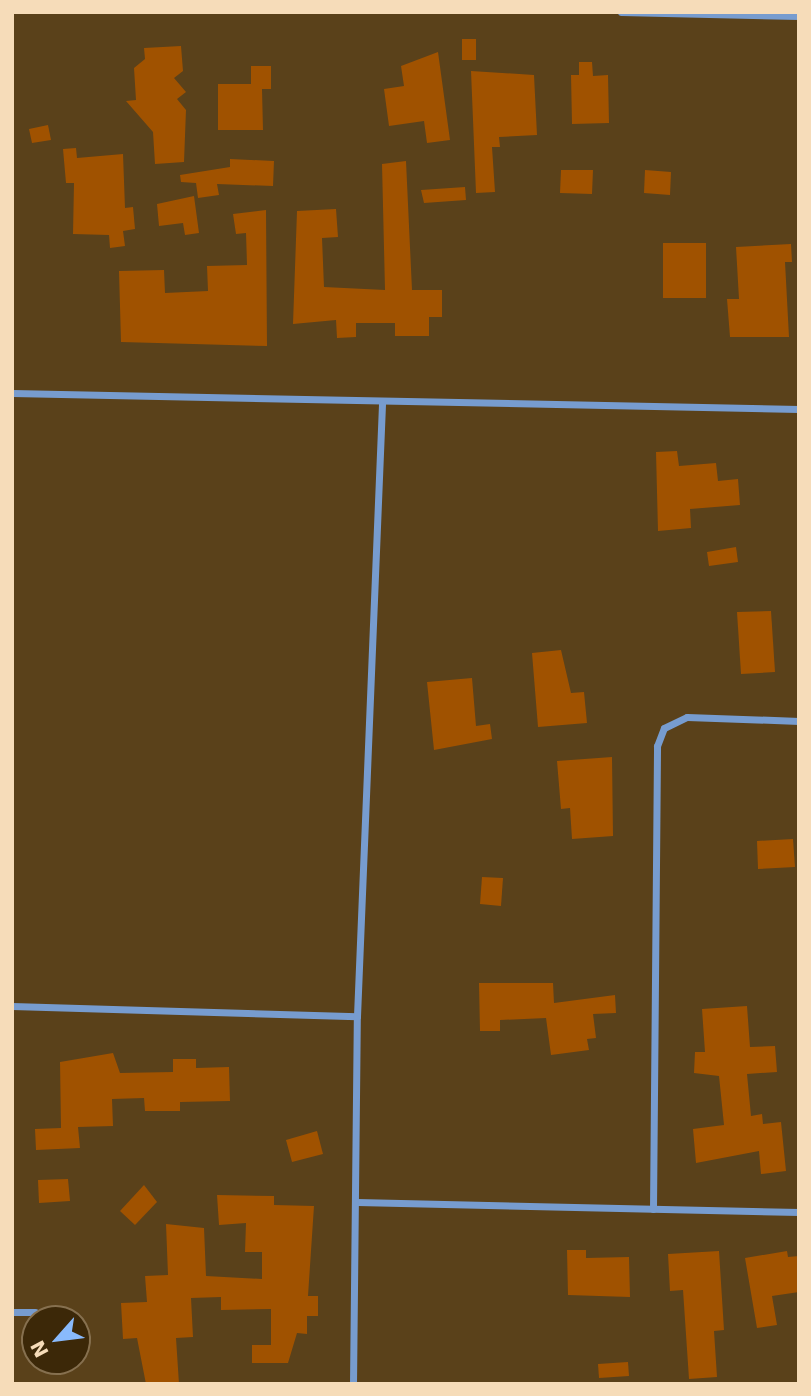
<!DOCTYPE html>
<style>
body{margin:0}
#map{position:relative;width:811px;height:1396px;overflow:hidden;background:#5a411a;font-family:"DejaVu Sans",sans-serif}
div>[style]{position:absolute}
.building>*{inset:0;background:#a05200}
.minor>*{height:7px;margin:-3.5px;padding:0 3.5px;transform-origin:3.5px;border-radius:3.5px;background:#779ccf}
span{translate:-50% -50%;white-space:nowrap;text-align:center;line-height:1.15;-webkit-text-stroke:5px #3c2808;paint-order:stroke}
.frame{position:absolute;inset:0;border:14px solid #f6dcb9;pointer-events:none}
.north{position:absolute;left:21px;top:1305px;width:70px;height:70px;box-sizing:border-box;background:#3c2808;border:2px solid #86704f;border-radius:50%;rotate:242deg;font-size:19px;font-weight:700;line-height:28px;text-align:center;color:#f6dcb9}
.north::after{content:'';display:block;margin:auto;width:24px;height:32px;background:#89bafc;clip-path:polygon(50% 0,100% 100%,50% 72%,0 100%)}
</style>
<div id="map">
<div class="building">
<div style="clip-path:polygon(462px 39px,476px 39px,476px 60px,462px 60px)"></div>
<div style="clip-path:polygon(181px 46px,183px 71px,174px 78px,186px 92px,177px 99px,186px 110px,184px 162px,155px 164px,153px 132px,126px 101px,136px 100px,134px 68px,145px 59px,144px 48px)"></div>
<div style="clip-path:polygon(438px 52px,450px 140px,427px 143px,424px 121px,389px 126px,384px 89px,404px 86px,401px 66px)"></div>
<div style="clip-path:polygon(579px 62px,592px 62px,593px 76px,608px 75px,609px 123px,572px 124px,571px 75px,579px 75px)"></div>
<div style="clip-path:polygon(251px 66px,271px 66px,271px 89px,262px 89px,263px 130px,218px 130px,218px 84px,251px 84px)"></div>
<div style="clip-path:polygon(471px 71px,534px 75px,537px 135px,499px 137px,500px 147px,492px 147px,495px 192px,476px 193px)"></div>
<div style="clip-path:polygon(48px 125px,51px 140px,32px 143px,29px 129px)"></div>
<div style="clip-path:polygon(76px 148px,77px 158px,123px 154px,125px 208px,133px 207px,135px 229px,123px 231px,125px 246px,110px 248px,109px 235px,73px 234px,74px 183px,66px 183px,63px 149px)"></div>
<div style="clip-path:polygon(230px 159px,274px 161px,273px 186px,217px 184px,219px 195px,198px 198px,196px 183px,181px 182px,180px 175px,230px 167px)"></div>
<div style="clip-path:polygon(406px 161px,412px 290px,442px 290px,442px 317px,429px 317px,429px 336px,395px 336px,395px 323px,356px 323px,356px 337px,337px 338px,336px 320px,293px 324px,297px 211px,336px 209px,338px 237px,322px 238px,324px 287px,385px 290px,382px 164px)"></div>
<div style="clip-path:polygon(561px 170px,593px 170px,592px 194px,560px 193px)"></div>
<div style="clip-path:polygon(645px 170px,671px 172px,670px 195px,644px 193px)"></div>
<div style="clip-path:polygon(465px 187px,466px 200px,424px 203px,421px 190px)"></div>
<div style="clip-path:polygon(194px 196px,199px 233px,185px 235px,183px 223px,159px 226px,157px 204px)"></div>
<div style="clip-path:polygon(266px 210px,267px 346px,121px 342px,119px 271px,164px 270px,165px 293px,208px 291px,207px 266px,247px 265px,246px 233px,236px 234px,233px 214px)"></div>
<div style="clip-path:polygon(663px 243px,706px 243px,706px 298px,663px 298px)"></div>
<div style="clip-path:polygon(791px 244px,792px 262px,785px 262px,789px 337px,730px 337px,727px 299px,739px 299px,736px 247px)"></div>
<div style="clip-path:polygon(677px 451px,679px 466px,716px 463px,718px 481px,738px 479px,740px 505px,690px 509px,691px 528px,658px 531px,656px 452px)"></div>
<div style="clip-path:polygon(736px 547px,738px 562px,709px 566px,707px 552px)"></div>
<div style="clip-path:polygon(771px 611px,775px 672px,741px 674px,737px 612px)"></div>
<div style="clip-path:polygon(561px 650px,571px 693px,584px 692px,587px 723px,538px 727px,532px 653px)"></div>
<div style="clip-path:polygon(472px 678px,476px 726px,490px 724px,492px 739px,434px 750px,427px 682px)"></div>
<div style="clip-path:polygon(612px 757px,613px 836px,572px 839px,570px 808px,561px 809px,557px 761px)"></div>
<div style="clip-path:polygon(793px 839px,795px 867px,758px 869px,757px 841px)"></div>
<div style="clip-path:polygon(482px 877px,503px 878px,501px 906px,480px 904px)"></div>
<div style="clip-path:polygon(479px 983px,553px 983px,554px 1003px,615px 995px,616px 1013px,593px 1014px,596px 1038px,587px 1039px,589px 1050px,551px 1055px,546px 1018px,500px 1020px,500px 1031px,480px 1031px)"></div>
<div style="clip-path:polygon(747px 1006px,750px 1047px,775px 1046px,777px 1072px,747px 1074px,751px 1116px,762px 1114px,763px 1124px,781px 1122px,786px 1171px,761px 1174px,759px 1151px,696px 1163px,693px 1129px,724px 1125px,719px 1076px,694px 1073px,695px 1052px,705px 1052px,702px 1009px)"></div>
<div style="clip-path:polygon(113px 1053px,120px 1073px,173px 1072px,173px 1059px,196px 1059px,196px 1068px,229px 1067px,230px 1101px,180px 1102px,180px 1111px,145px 1111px,144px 1098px,112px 1099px,113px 1126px,78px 1127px,80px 1148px,36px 1150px,35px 1129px,61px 1128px,60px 1062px)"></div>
<div style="clip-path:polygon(317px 1131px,323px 1154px,292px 1162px,286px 1140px)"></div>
<div style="clip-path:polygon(68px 1179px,70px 1201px,39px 1203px,38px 1180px)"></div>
<div style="clip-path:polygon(144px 1185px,157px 1202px,135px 1225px,120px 1211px)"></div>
<div style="clip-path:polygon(217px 1195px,274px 1196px,274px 1205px,314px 1206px,308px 1296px,318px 1296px,318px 1316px,307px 1316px,307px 1334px,297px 1333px,288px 1363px,252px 1363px,252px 1345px,271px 1345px,271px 1309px,221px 1310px,221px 1297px,191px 1298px,193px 1337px,176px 1338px,179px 1384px,146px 1384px,137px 1338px,123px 1339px,121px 1303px,147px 1302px,145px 1276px,168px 1275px,166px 1224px,204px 1228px,206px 1276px,262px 1279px,262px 1252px,245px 1252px,246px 1223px,219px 1225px)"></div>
<div style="clip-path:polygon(567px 1250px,586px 1250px,586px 1258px,629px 1257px,630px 1297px,568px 1295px)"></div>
<div style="clip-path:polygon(719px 1251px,724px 1330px,714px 1331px,717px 1377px,689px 1379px,683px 1290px,670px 1291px,668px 1254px)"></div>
<div style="clip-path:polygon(787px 1251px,788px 1257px,799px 1256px,799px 1292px,772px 1296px,777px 1325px,757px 1328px,745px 1258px)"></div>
<div style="clip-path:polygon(628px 1362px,629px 1376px,599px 1378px,598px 1364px)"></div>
</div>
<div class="minor">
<div style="left:621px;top:12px;width:178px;rotate:1.3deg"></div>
<div style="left:12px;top:393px;width:787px;rotate:1.16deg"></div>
<div style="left:12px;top:1006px;width:345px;rotate:1.7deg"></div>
<div style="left:357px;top:1202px;width:442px;rotate:1.3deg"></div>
<div style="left:653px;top:1209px;width:463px;rotate:-89.5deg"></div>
<div style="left:657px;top:746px;width:19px;rotate:-69deg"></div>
<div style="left:664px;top:728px;width:25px;rotate:-26deg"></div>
<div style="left:687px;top:717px;width:112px;rotate:2deg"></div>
<div style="left:12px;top:1312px;width:23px"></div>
<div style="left:353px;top:1384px;width:368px;rotate:-89.4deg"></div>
<div style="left:357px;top:1016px;width:613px;rotate:-87.66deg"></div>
</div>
<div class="frame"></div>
<div class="north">N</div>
</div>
